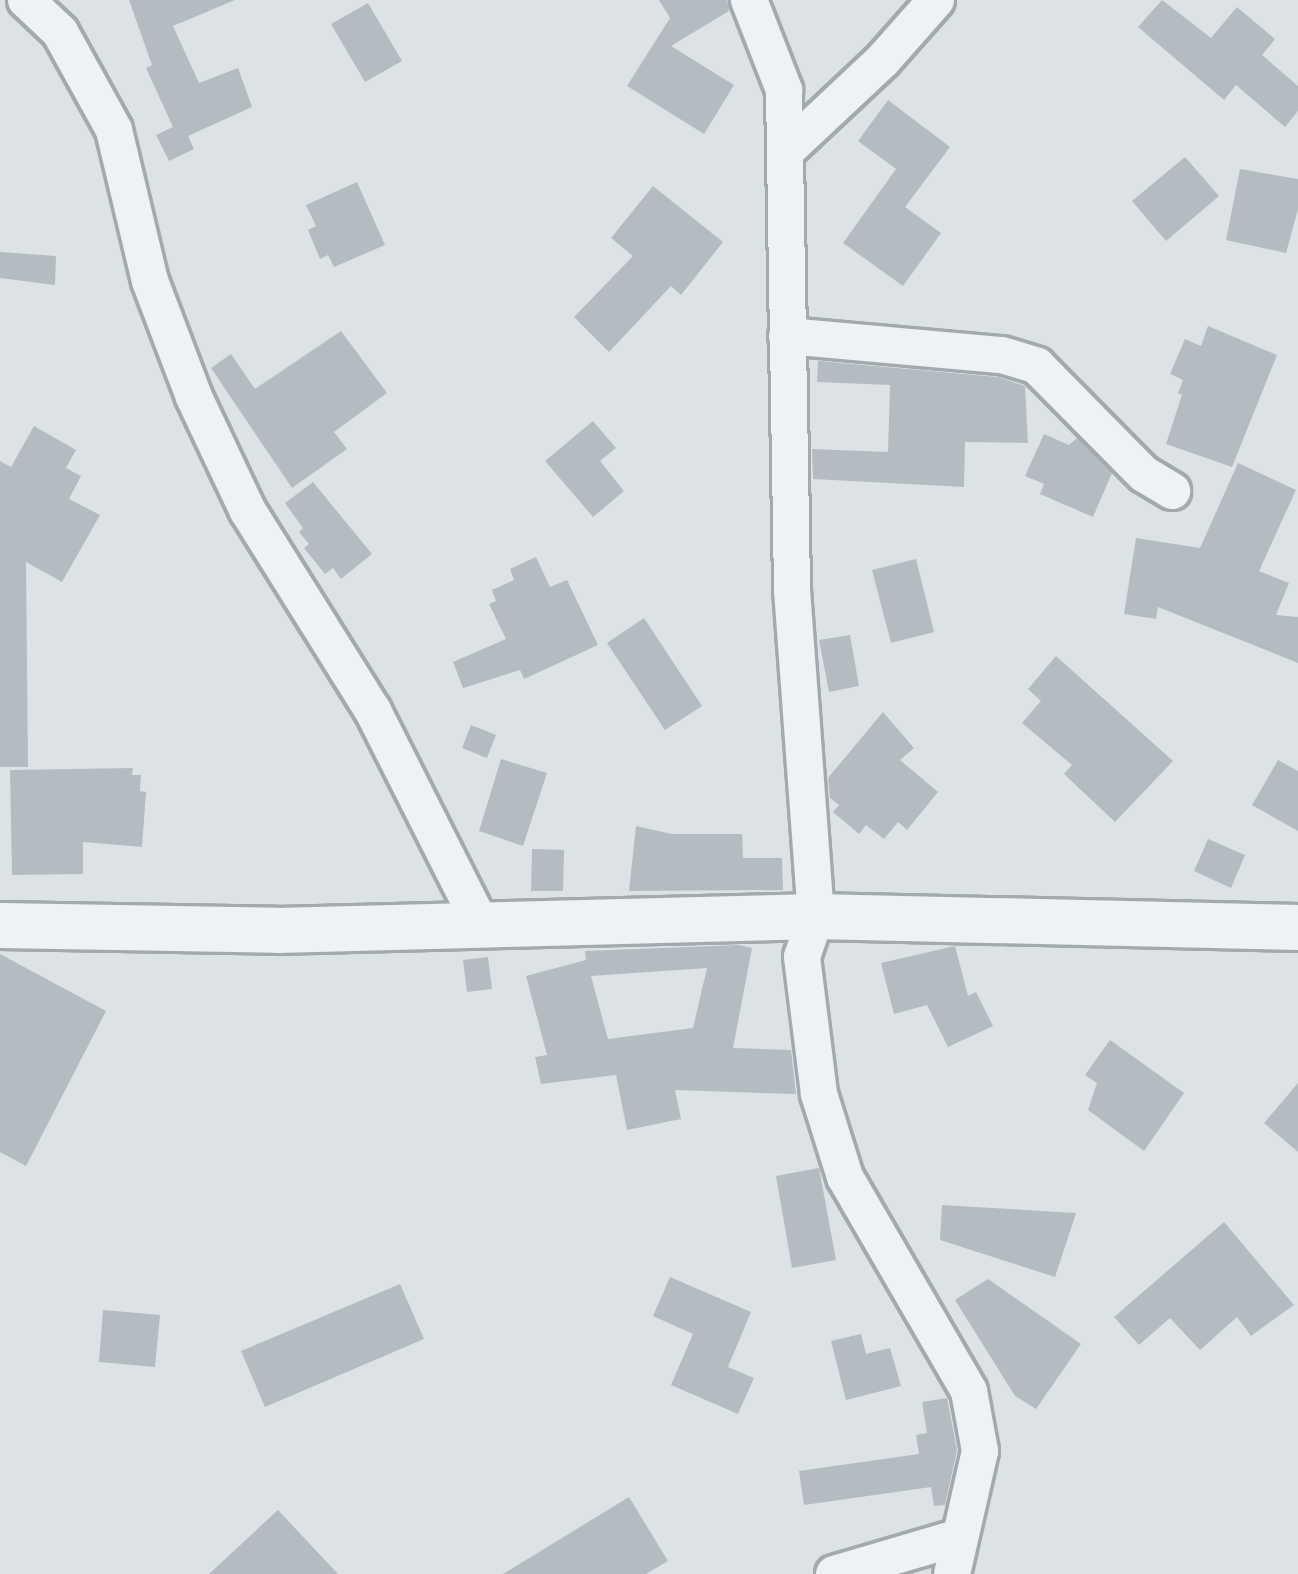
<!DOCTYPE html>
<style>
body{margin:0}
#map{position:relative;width:1298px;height:1574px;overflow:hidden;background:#dde2e5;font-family:"Space Grotesk",sans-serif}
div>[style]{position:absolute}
.building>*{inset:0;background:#b5bcc1}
.roads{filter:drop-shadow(3px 0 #a3aaae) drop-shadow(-3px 0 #a3aaae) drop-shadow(0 3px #a3aaae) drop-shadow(0 -3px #a3aaae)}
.minor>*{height:36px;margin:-18px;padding:0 18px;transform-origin:18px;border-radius:18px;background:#eff2f4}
.tertiary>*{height:45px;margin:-22.5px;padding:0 22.5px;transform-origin:22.5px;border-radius:22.5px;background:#eff2f4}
span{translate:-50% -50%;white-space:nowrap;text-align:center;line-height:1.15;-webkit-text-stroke:9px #ecf0f3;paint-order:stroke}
</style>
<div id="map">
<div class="building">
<div style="clip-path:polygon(129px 0,235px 0,173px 26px,199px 83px,238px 68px,252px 107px,188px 136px,194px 149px,169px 161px,156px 135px,173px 127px,146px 68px,152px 65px)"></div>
<div style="clip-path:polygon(659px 0,727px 0,729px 11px,671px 46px,734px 85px,704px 134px,627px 86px,670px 18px)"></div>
<div style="clip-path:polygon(1162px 0,1211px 38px,1237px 7px,1275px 39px,1262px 55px,1298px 86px,1298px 111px,1285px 127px,1236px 85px,1224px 100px,1138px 27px)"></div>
<div style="clip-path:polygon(368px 3px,402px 61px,365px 82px,331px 24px)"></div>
<div style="clip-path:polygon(888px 100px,950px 147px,905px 207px,941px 233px,903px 286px,843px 243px,896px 169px,858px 141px)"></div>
<div style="clip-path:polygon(1185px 157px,1219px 196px,1166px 241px,1132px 201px)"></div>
<div style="clip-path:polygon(1240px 169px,1298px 179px,1298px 209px,1286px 253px,1226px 240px)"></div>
<div style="clip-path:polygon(357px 182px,385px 245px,334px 267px,328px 255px,320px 259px,308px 230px,316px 226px,306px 205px)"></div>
<div style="clip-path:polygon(653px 186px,723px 242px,681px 295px,671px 286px,609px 352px,574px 317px,633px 256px,611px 238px)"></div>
<div style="clip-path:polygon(0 252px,56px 256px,55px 285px,0 278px)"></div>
<div style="clip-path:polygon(1208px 326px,1277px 355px,1232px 467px,1166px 444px,1182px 395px,1178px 393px,1183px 380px,1170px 374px,1185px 339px,1201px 346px)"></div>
<div style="clip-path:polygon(341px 331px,387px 393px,334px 432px,347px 449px,292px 488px,211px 368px,231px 354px,255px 389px)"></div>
<div style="clip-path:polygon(818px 361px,998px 377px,1025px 386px,1028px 443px,965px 442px,964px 487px,813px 479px,812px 449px,888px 452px,890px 385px,817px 382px)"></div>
<div style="clip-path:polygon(593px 421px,616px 448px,600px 461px,624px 491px,593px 517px,545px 461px)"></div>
<div style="clip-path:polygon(34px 426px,76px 450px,66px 468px,81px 476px,69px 499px,100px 515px,62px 582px,26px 562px,28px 767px,0 767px,0 461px,11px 467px)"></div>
<div style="clip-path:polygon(1044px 434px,1069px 445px,1077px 438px,1112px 473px,1093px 517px,1040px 494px,1044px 484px,1025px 476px)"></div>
<div style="clip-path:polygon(1238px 463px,1296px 490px,1259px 571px,1289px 583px,1276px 615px,1298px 617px,1298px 663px,1158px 607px,1156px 619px,1124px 614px,1136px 538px,1200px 548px)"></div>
<div style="clip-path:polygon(313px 482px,372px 554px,341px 579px,333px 568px,325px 574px,304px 548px,309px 544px,299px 532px,303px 528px,285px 503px)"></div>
<div style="clip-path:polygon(536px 557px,550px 587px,567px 580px,598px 645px,524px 679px,520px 670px,463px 688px,453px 662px,506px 639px,489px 604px,496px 601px,492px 590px,514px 580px,510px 569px)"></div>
<div style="clip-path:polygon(916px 559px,934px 632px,891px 643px,872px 570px)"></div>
<div style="clip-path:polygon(644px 618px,702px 706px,665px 730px,607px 643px)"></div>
<div style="clip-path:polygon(850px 635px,859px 686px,829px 692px,819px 640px)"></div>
<div style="clip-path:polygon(1056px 656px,1173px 761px,1115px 822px,1064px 774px,1072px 765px,1022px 723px,1041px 701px,1028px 689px)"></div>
<div style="clip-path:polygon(883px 712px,914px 748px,900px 760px,938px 792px,907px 830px,898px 822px,884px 839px,866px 825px,859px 834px,833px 812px,839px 805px,830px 798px,828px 778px)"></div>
<div style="clip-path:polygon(471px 725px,496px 735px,487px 758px,462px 748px)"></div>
<div style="clip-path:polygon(501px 759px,547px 773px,523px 846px,479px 831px)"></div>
<div style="clip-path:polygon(1278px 760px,1298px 771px,1298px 831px,1252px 805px)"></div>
<div style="clip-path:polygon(133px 768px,132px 775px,141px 775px,140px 791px,146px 792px,142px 847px,83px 842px,83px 874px,12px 875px,10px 770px)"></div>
<div style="clip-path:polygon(636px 826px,672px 834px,742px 834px,743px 858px,782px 858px,783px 890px,629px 891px)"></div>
<div style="clip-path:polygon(1208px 839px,1245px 855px,1231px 888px,1194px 871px)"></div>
<div style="clip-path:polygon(532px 849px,564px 850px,563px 891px,531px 891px)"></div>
<div style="clip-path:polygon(evenodd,739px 945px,752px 948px,733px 1048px,791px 1050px,796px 1094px,675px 1090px,681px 1119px,627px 1130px,616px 1075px,541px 1084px,535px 1057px,547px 1055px,526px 976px,586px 960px,585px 951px,739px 945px,707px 968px,693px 1028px,608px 1039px,591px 976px,707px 968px)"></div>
<div style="clip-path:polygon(955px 946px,968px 996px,976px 992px,993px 1026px,948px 1047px,927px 1005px,894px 1014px,881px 963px)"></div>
<div style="clip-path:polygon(0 954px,106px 1011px,26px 1166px,0 1152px)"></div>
<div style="clip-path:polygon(488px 957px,492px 989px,467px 992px,463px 960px)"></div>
<div style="clip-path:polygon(1110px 1040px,1184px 1093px,1144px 1151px,1088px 1110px,1097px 1083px,1085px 1075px)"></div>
<div style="clip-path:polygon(1298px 1083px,1298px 1152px,1264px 1123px)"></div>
<div style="clip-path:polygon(819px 1168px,836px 1260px,792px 1268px,776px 1176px)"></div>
<div style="clip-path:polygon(942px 1205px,1076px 1213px,1055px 1277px,940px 1240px)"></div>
<div style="clip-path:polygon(1224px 1222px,1294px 1305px,1251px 1336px,1237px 1317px,1200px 1350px,1170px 1318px,1139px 1345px,1114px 1317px)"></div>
<div style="clip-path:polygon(670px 1277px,751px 1312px,728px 1367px,754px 1378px,738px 1414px,671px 1385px,693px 1334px,653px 1316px)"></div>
<div style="clip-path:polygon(988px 1279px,1081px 1344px,1036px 1409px,1015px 1396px,955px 1300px)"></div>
<div style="clip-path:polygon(400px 1284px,424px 1339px,265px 1407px,241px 1351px)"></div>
<div style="clip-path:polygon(103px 1310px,160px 1315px,155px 1367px,99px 1362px)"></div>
<div style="clip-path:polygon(861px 1334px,866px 1354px,890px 1348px,901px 1386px,846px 1400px,831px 1341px)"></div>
<div style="clip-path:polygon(947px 1398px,957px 1450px,945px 1505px,934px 1506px,931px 1487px,804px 1505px,799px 1471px,919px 1454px,916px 1435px,927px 1433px,922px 1402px)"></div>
<div style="clip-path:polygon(629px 1497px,668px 1561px,646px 1574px,503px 1574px)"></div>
<div style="clip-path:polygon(278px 1510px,338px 1574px,209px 1574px)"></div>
</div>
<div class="roads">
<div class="minor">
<div style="left:26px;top:0;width:47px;rotate:43.3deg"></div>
<div style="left:60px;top:32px;width:112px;rotate:61.1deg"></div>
<div style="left:114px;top:130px;width:155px;rotate:76.6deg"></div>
<div style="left:150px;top:281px;width:124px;rotate:69.2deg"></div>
<div style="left:194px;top:397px;width:126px;rotate:64.7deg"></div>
<div style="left:248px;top:511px;width:236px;rotate:58deg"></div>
<div style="left:373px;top:711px;width:240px;rotate:63.2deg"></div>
<div style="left:749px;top:0;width:97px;rotate:68.7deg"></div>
<div style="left:784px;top:90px;width:500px;rotate:89.08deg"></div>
<div style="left:792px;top:590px;width:327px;rotate:85.8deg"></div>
<div style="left:816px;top:916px;width:43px;rotate:108.9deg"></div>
<div style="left:802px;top:957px;width:138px;rotate:82.9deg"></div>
<div style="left:819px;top:1094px;width:87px;rotate:72.6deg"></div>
<div style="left:845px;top:1177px;width:247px;rotate:59.9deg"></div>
<div style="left:969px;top:1391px;width:61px;rotate:79.6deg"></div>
<div style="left:980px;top:1451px;width:126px;rotate:102.8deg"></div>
<div style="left:785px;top:152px;width:134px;rotate:-43.2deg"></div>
<div style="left:883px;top:60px;width:80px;rotate:-48.5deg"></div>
<div style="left:787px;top:336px;width:216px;rotate:5.1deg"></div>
<div style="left:1002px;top:355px;width:37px;rotate:17deg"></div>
<div style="left:1037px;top:366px;width:152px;rotate:45.3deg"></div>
<div style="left:1144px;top:474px;width:33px;rotate:31deg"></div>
<div style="left:834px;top:1574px;width:131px;rotate:-16.4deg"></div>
</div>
<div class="tertiary">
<div style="left:0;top:925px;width:277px;rotate:1deg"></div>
<div style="left:277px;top:930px;width:539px;rotate:-1.49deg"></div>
<div style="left:816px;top:916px;width:482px;rotate:1.3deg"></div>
</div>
</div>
</div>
